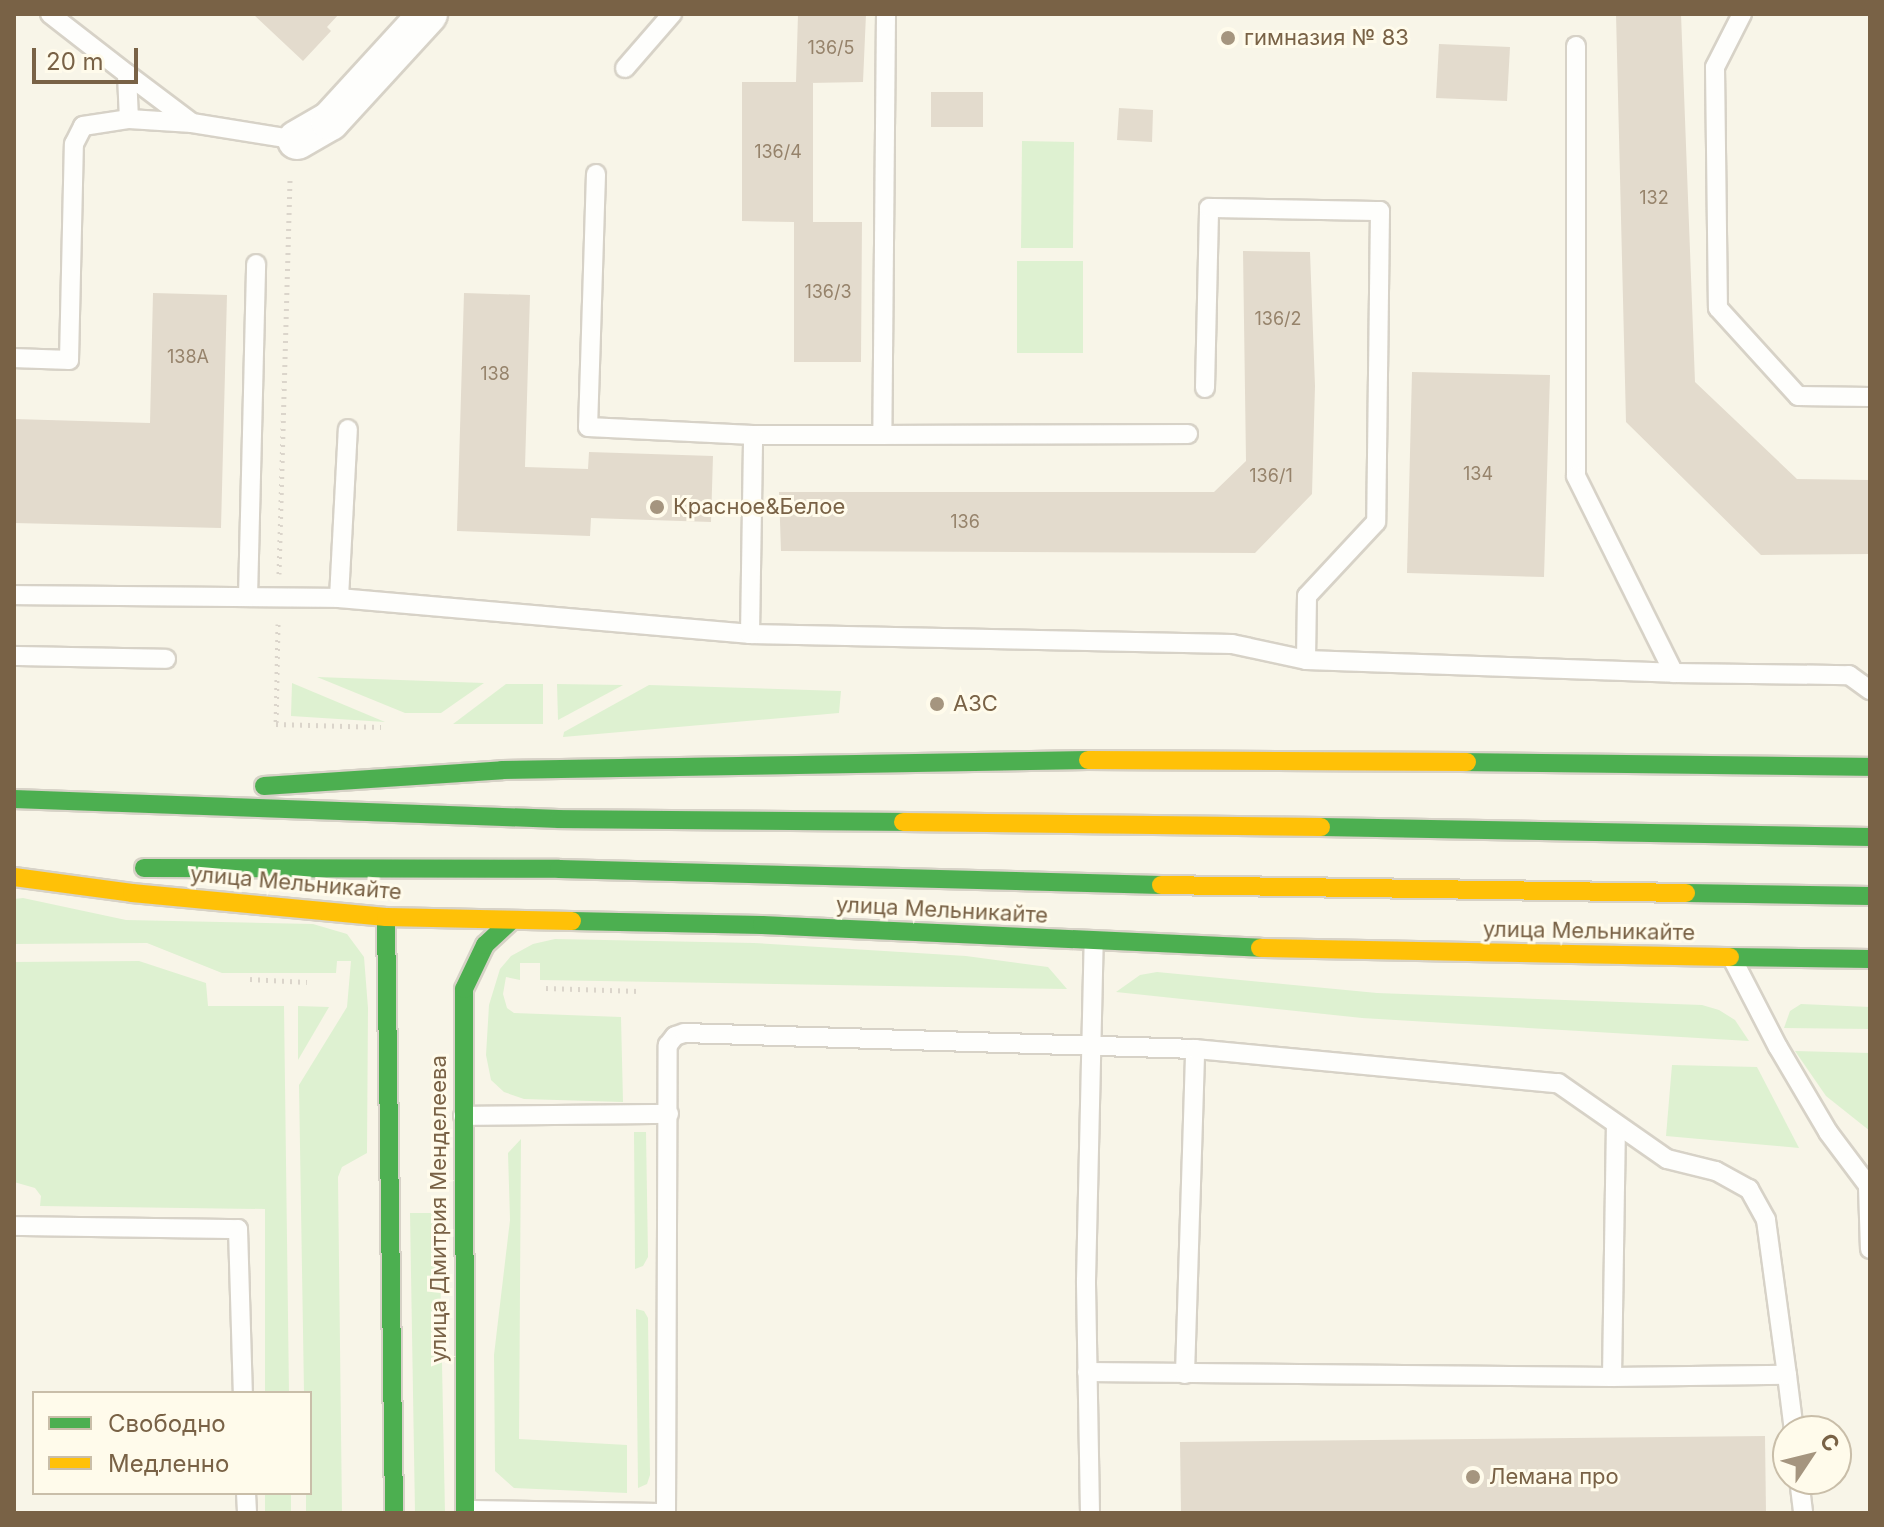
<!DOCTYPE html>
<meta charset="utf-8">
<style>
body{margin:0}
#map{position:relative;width:1884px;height:1527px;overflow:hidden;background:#f8f5e8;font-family:Inter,sans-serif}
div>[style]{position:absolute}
.green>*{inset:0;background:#def1d1}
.building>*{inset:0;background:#e3dbcd}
.path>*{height:5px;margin-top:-2.5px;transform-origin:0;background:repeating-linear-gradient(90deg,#dbd5cb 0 2px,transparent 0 8px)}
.roads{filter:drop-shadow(2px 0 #d7d2c7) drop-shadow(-2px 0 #d7d2c7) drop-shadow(0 2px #d7d2c7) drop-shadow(0 -2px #d7d2c7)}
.lane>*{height:18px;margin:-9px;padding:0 9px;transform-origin:9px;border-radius:9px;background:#fefefc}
.street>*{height:38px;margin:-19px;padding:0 19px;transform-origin:19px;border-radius:19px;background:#fefefc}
.fast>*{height:18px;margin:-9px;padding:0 9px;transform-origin:9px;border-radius:9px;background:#4caf50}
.slow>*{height:18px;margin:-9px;padding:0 9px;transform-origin:9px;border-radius:9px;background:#ffc107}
.dots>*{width:22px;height:22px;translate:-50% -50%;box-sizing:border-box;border:4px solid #fffbeb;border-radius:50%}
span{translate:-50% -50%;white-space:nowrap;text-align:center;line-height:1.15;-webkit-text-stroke:6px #fffbeb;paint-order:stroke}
.number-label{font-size:18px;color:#96836b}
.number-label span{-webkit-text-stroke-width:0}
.poi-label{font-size:22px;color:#796246}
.left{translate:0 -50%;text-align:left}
.street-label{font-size:22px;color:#796246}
.frame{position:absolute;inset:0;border:16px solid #796246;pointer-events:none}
.legend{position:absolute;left:32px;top:1391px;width:280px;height:104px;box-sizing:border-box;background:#fffbeb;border:2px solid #c9bea9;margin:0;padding:10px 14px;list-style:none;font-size:24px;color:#796246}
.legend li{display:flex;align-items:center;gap:16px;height:40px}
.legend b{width:40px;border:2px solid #c9bea9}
.north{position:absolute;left:1772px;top:1415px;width:80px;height:80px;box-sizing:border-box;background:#fffbeb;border:2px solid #c9bea9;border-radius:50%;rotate:55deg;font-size:22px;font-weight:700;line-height:32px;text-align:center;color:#796246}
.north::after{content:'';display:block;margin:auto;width:28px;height:36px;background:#a5957f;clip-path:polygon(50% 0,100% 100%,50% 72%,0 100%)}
.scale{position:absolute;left:32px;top:48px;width:106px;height:36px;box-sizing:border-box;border:4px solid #796246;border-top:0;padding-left:10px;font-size:24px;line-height:28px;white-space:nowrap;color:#796246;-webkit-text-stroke:6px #fffbeb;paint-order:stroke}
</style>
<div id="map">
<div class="green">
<div style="clip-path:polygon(1022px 141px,1074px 142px,1073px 248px,1021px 248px)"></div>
<div style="clip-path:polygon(1017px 261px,1083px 261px,1083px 353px,1017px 353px)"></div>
<div style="clip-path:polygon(317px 677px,484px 683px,441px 713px,405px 713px)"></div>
<div style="clip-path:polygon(292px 683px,385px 722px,291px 716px)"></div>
<div style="clip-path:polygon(506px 684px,543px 684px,543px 724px,453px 724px)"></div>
<div style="clip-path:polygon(557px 684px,623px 685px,558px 720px)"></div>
<div style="clip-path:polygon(649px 685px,841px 691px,839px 713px,563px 737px,564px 732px)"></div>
<div style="clip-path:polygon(23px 898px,126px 920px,313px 924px,347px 934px,364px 957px,368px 1008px,367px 1153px,342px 1167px,338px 1177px,342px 1513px,306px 1513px,306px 1493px,310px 1493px,310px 1393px,304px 1393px,299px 1085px,347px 1007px,351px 961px,337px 961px,336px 973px,222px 973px,147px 943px,14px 944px,14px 899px)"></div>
<div style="clip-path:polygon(555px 939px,754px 943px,966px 956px,1048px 967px,1067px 989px,540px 980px,540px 963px,520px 963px,520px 980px,506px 977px,503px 994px,507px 1008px,514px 1013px,621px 1017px,623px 1102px,524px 1099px,504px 1092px,491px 1080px,486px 1055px,489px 1005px,500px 969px,511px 956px,533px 944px)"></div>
<div style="clip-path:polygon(139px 961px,206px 983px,208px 1006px,284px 1006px,289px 1393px,265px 1393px,265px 1209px,40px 1206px,41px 1196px,35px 1188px,14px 1182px,14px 962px)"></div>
<div style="clip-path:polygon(1157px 972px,1377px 993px,1702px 1005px,1719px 1010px,1735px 1020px,1749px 1041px,1362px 1018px,1116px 992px,1140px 975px)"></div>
<div style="clip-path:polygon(1801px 1004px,1870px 1007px,1870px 1029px,1784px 1028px,1790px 1011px)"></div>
<div style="clip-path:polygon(298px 1006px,329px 1007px,298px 1060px)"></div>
<div style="clip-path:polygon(1795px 1051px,1870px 1053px,1870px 1131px,1826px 1096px)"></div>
<div style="clip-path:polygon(1672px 1065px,1757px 1067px,1799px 1148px,1666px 1136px)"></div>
<div style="clip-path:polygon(634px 1132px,646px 1132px,648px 1257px,643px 1266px,635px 1269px)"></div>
<div style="clip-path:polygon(521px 1139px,519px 1439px,627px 1445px,627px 1493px,514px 1488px,495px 1471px,494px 1355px,510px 1220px,508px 1153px)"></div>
<div style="clip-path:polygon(410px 1213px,439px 1213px,445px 1513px,415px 1513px)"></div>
<div style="clip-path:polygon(636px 1309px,644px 1311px,648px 1318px,650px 1475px,647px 1484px,638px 1488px)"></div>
<div style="clip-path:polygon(265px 1493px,291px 1493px,291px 1513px,265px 1513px)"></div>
</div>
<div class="building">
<div style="clip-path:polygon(253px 14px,339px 14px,327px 27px,331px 31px,303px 61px)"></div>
<div style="clip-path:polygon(798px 14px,866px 14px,863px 82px,809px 83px,813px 83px,813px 222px,862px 222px,861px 362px,794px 362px,794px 222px,742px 221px,742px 82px,796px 82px)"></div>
<div style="clip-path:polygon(1616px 14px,1681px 14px,1695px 382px,1797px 479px,1870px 480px,1870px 554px,1761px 555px,1626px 422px)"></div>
<div style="clip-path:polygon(1439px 44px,1510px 47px,1507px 101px,1436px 98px)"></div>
<div style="clip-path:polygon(931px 92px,983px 92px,983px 127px,931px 127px)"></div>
<div style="clip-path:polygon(1119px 108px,1153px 110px,1152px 142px,1117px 140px)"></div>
<div style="clip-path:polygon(1243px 251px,1310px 252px,1315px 386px,1312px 494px,1255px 553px,781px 551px,779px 492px,1214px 492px,1246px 461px)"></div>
<div style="clip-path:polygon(153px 293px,227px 295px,221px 528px,14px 523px,14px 419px,150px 423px)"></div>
<div style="clip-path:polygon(464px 293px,530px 295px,525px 467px,588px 469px,589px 452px,713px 456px,711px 522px,591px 518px,590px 536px,457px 531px)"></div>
<div style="clip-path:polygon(1412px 372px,1550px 375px,1544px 577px,1407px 573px)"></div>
<div style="clip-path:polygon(1765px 1436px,1766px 1513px,1181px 1513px,1180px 1442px)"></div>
</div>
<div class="path">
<div style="left:279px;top:574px;width:398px;rotate:-88.4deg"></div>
<div style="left:278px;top:624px;width:100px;rotate:91.1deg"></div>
<div style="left:276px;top:724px;width:105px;rotate:1.6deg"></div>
<div style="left:250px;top:979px;width:57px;rotate:3deg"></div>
<div style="left:546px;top:988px;width:93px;rotate:1.8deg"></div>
</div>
<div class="roads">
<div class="lane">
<div style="left:50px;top:14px;width:98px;rotate:37.9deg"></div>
<div style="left:127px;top:74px;width:45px;rotate:87.5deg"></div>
<div style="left:886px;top:14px;width:421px;rotate:90.5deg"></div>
<div style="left:882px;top:435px;width:306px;rotate:-0.2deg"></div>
<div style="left:1742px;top:14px;width:59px;rotate:117deg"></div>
<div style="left:1715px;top:67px;width:241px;rotate:89.3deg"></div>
<div style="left:1718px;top:308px;width:119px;rotate:47.7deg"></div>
<div style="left:1798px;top:396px;width:72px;rotate:0.8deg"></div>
<div style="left:1576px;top:46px;width:430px;rotate:90deg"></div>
<div style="left:1576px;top:476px;width:220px;rotate:63.6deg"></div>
<div style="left:625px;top:68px;width:72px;rotate:-49deg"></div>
<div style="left:127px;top:74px;width:81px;rotate:37deg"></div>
<div style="left:596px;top:174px;width:253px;rotate:91.8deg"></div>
<div style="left:588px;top:427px;width:165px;rotate:2.8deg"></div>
<div style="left:753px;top:435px;width:129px"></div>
<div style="left:14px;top:358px;width:55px;rotate:2.1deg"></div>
<div style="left:69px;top:360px;width:216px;rotate:-88.7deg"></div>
<div style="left:74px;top:144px;width:20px;rotate:-63deg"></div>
<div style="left:83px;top:126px;width:47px;rotate:-8.7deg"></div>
<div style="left:129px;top:119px;width:63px;rotate:3.6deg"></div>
<div style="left:192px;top:123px;width:106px;rotate:9.2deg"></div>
<div style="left:1205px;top:388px;width:180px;rotate:-88.7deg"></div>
<div style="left:1209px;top:208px;width:171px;rotate:1deg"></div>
<div style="left:1380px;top:211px;width:311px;rotate:90.7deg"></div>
<div style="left:1376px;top:522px;width:101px;rotate:133deg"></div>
<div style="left:1307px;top:596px;width:64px;rotate:90.9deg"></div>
<div style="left:14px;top:595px;width:325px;rotate:0.5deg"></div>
<div style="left:339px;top:598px;width:413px;rotate:5deg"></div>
<div style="left:750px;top:634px;width:482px;rotate:1.2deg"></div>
<div style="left:1232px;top:644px;width:76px;rotate:12.2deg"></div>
<div style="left:1306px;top:660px;width:368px;rotate:2deg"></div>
<div style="left:1674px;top:673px;width:175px;rotate:0.7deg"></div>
<div style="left:1849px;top:675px;width:26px;rotate:36deg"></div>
<div style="left:248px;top:597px;width:333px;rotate:-88.6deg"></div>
<div style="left:339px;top:598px;width:169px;rotate:-87deg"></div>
<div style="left:750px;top:634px;width:199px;rotate:-89.1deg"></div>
<div style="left:14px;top:656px;width:152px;rotate:1.1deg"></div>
<div style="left:1733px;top:960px;width:98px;rotate:62.7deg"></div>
<div style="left:1778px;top:1047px;width:99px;rotate:59.5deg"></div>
<div style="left:1828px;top:1132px;width:70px;rotate:53.1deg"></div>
<div style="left:463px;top:1116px;width:206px;rotate:-0.6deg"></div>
<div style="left:1868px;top:1186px;width:63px;rotate:88.2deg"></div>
<div style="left:14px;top:1226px;width:224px;rotate:0.8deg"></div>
<div style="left:238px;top:1229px;width:164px;rotate:88.3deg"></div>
<div style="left:1087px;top:1372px;width:525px;rotate:0.55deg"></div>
<div style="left:1612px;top:1377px;width:175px;rotate:-0.7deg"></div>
<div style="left:1787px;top:1375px;width:56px;rotate:82.9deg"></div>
<div style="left:1185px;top:1374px;width:325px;rotate:-88.2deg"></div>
<div style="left:1612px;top:1377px;width:250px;rotate:-89.1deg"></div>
<div style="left:1799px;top:1479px;width:34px;rotate:83deg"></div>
<div style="left:246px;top:1493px;width:20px;rotate:87deg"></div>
<div style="left:465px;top:1510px;width:201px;rotate:0.9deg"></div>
<div style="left:666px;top:1513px;width:468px;rotate:-89.8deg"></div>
<div style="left:668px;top:1045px;width:11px;rotate:-52deg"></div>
<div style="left:675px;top:1036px;width:9px;rotate:-18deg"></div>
<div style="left:684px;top:1033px;width:511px;rotate:1.79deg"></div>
<div style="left:1195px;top:1049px;width:365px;rotate:5.4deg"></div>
<div style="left:1558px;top:1083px;width:133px;rotate:34.9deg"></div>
<div style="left:1667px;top:1159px;width:50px;rotate:13.8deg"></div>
<div style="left:1716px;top:1171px;width:38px;rotate:29deg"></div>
<div style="left:1749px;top:1189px;width:35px;rotate:61deg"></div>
<div style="left:1766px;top:1220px;width:156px;rotate:82.3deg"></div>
<div style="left:1090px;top:1513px;width:232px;rotate:-91deg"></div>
<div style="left:1086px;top:1281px;width:340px;rotate:-88.7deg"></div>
</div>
<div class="street">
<div style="left:297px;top:140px;width:38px;rotate:-30deg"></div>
<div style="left:330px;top:121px;width:145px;rotate:-47.5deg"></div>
</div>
<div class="fast">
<div style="left:1467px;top:762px;width:403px;rotate:0.7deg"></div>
<div style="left:264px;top:786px;width:239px;rotate:-3.8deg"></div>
<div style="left:502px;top:770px;width:586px;rotate:-0.98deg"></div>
<div style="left:14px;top:799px;width:545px;rotate:2.1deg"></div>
<div style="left:559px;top:819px;width:344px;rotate:0.5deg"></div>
<div style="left:1321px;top:827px;width:549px;rotate:1.04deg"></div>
<div style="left:144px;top:868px;width:415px;rotate:0.1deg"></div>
<div style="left:559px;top:869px;width:602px;rotate:1.52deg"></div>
<div style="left:1686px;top:893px;width:184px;rotate:0.9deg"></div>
<div style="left:386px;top:917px;width:596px;rotate:89.23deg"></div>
<div style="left:572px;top:921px;width:190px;rotate:1.2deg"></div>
<div style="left:762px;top:925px;width:499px;rotate:2.6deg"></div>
<div style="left:1730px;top:957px;width:140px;rotate:0.8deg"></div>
<div style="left:465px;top:1513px;width:524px;rotate:-90.11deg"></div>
<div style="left:464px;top:989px;width:49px;rotate:-64.5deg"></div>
<div style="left:485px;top:945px;width:35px;rotate:-43deg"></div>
</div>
<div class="slow">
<div style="left:1088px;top:760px;width:379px;rotate:0.3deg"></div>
<div style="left:903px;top:822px;width:418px;rotate:0.7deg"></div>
<div style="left:14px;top:877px;width:119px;rotate:7.7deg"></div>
<div style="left:132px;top:893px;width:255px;rotate:5.4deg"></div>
<div style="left:386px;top:917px;width:186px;rotate:1.2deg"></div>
<div style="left:1161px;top:885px;width:525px;rotate:0.87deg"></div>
<div style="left:1260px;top:948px;width:470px;rotate:1.1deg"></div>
</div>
</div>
<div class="dots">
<div style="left:1228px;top:38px;background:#a5957f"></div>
<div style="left:657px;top:507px;background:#a5957f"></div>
<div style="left:937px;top:704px;background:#a5957f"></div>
<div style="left:1473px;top:1477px;background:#a5957f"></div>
</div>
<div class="number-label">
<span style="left:831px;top:48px">136/5</span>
<span style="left:778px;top:152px">136/4</span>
<span style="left:1654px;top:198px">132</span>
<span style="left:828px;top:292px">136/3</span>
<span style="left:1278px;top:319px">136/2</span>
<span style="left:188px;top:357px">138А</span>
<span style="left:495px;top:374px">138</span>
<span style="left:1478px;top:474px">134</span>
<span style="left:1271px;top:476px">136/1</span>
<span style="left:965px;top:522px">136</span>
</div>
<div class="poi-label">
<span class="left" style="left:1244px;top:38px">гимназия № 83</span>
<span class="left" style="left:673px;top:507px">Красное&amp;Белое</span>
<span class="left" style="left:953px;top:704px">АЗС</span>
<span class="left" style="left:1489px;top:1477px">Лемана про</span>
</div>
<div class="street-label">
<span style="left:296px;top:883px;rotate:5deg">улица Мельникайте</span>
<span style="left:942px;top:910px;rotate:3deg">улица Мельникайте</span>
<span style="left:1589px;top:931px;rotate:1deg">улица Мельникайте</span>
<span style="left:439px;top:1209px;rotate:-90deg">улица Дмитрия Менделеева</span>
</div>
<div class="frame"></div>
<ul class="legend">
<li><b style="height:10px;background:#4caf50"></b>Свободно</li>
<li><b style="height:10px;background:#ffc107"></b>Медленно</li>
</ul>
<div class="north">С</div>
<div class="scale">20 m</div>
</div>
